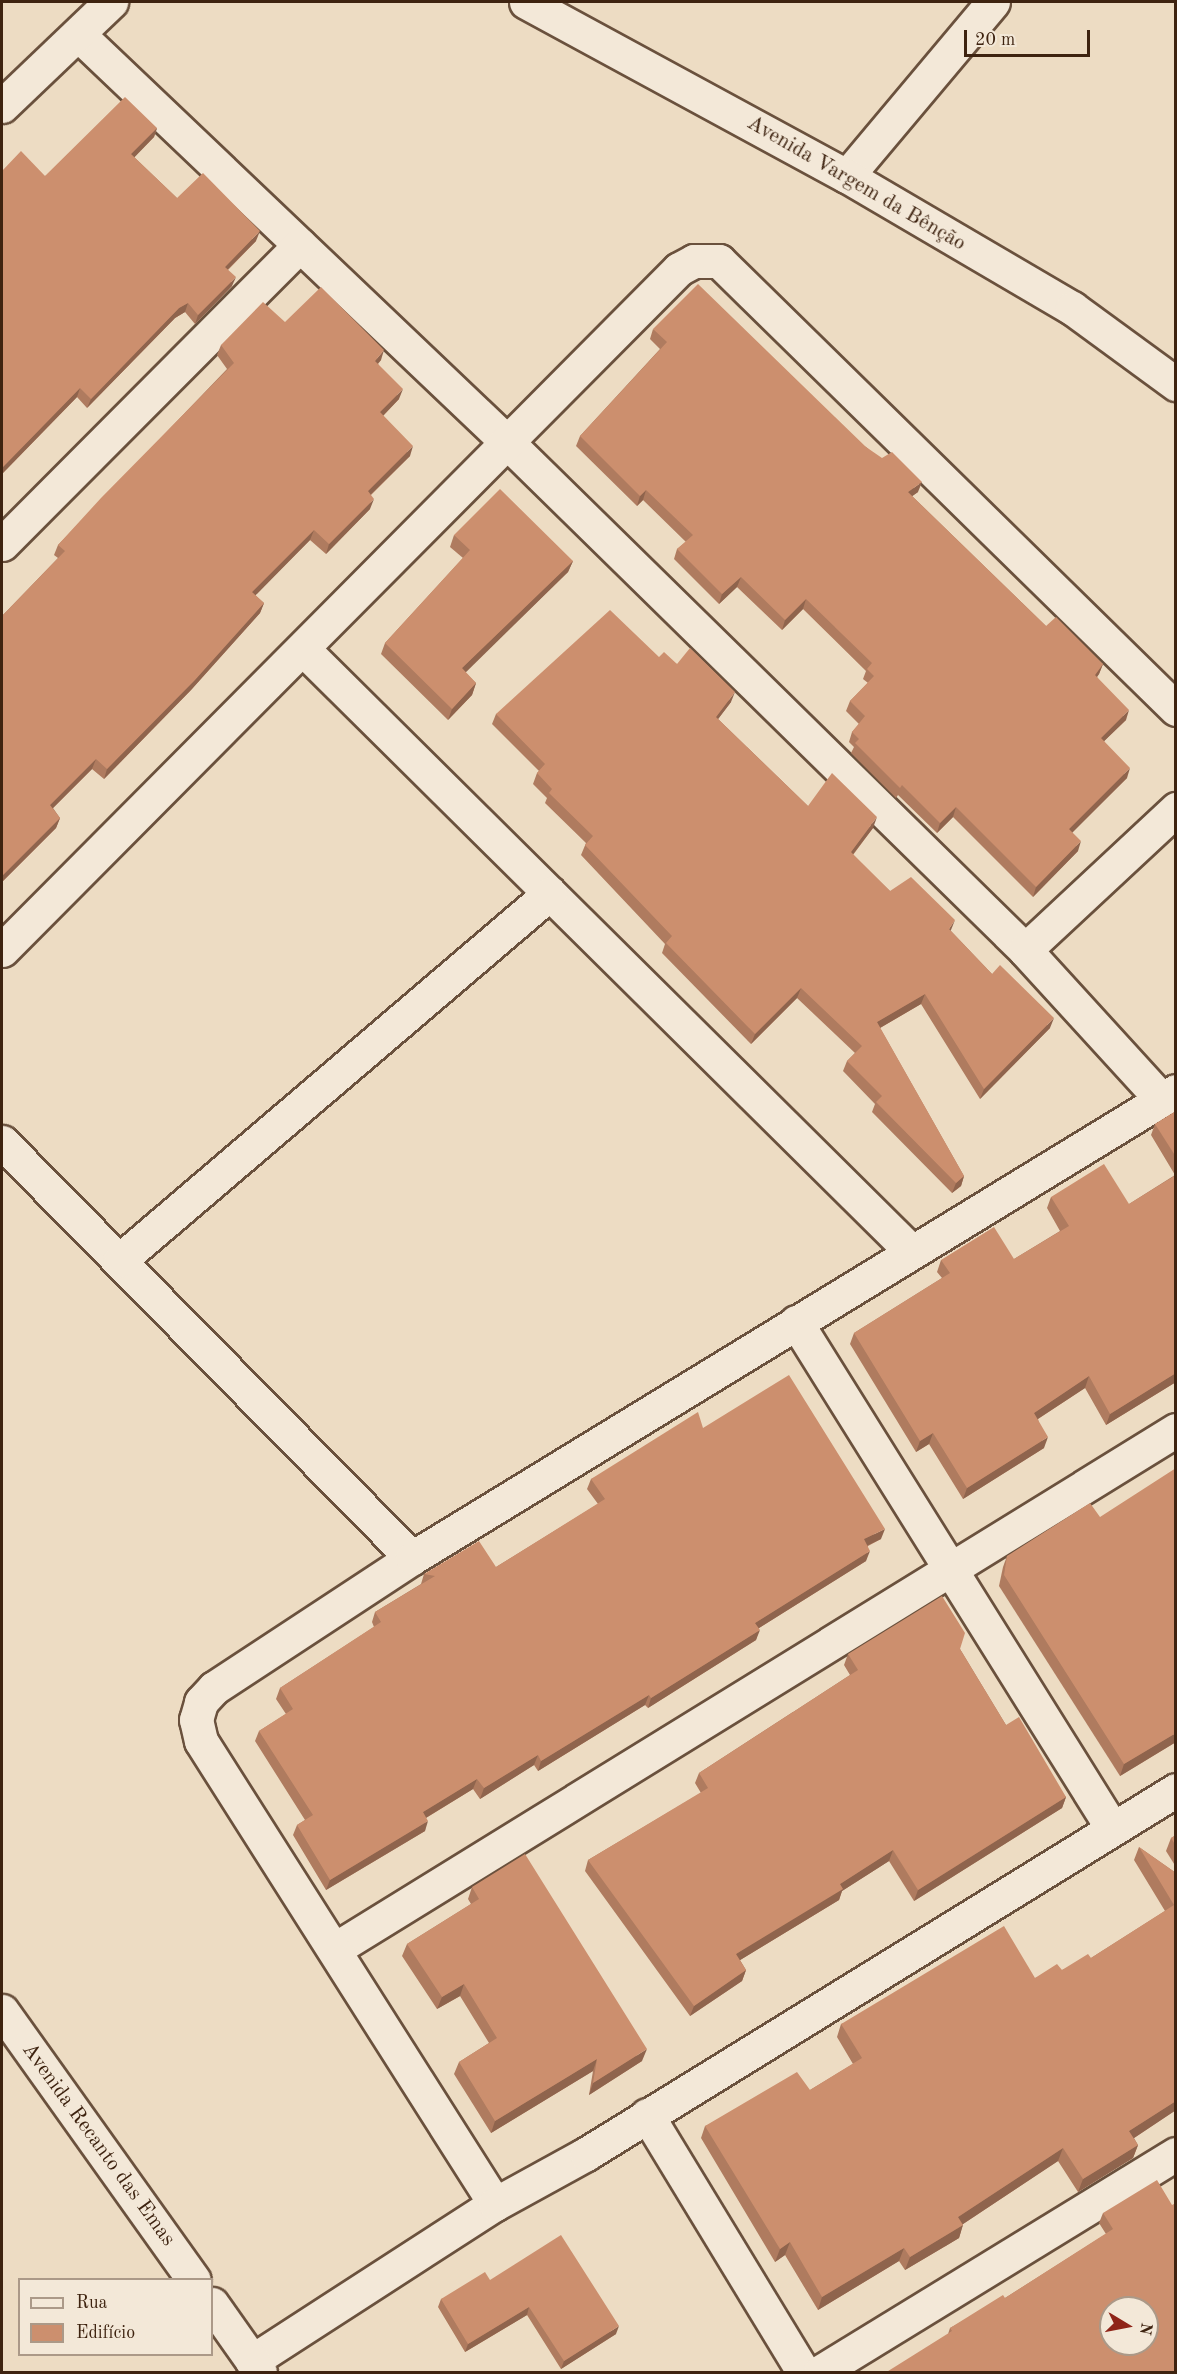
<!DOCTYPE html>
<meta charset="utf-8">
<style>
body{margin:0}
#map{position:relative;width:1177px;height:2374px;overflow:hidden;background:#eddcc3;font-family:"Old Standard TT",serif}
div>[style]{position:absolute}
.roads{filter:drop-shadow(2px 0 #6a513d) drop-shadow(-2px 0 #6a513d) drop-shadow(0 2px #6a513d) drop-shadow(0 -2px #6a513d)}
.minor>*{height:33px;margin:-16.5px;padding:0 16.5px;transform-origin:16.5px;border-radius:16.5px;background:#f3e8d8}
.tertiary>*{height:33px;margin:-16.5px;padding:0 16.5px;transform-origin:16.5px;border-radius:16.5px;background:#f3e8d8}
.secondary>*{height:33px;margin:-16.5px;padding:0 16.5px;transform-origin:16.5px;border-radius:16.5px;background:#f3e8d8}
.wall>*{inset:0;background:#af7b5f}
.shaded-wall>*{inset:0;background:#8f644d}
.building>*{inset:0;background:#cc8f6e}
span{translate:-50% -50%;white-space:nowrap;text-align:center;line-height:1.15;-webkit-text-stroke:4.5px #f3e8d8;paint-order:stroke}
.street-label{font-size:21px;color:#3e2310}
.frame{position:absolute;inset:0;border:3px solid #3e2310;pointer-events:none}
.legend{position:absolute;left:18px;top:2278px;width:195px;height:78px;box-sizing:border-box;background:#f3e8d8;border:2px solid #ab9988;margin:0;padding:8px 10px;list-style:none;font-size:18px;color:#3e2310}
.legend li{display:flex;align-items:center;gap:12px;height:30px}
.legend b{width:30px;border:2px solid #ab9988}
.north{position:absolute;left:1099px;top:2296px;width:60px;height:60px;box-sizing:border-box;background:#f3e8d8;border:2px solid #ab9988;border-radius:50%;rotate:100deg;font-size:16px;font-weight:700;line-height:24px;text-align:center;color:#3e2310}
.north::after{content:'';display:block;margin:auto;width:21px;height:27px;background:#8f2418;clip-path:polygon(50% 0,100% 100%,50% 72%,0 100%)}
.scale{position:absolute;left:964px;top:30px;width:126px;height:27px;box-sizing:border-box;border:3px solid #3e2310;border-top:0;padding-left:8px;font-size:18px;line-height:21px;white-space:nowrap;color:#3e2310;-webkit-text-stroke:4px #f3e8d8;paint-order:stroke}
</style>
<div id="map">
<div class="roads">
<div class="minor">
<div style="left:79px;top:35px;width:589px;rotate:43.56deg"></div>
<div style="left:506px;top:441px;width:727px;rotate:44.44deg"></div>
<div style="left:1025px;top:950px;width:202px;rotate:47.6deg"></div>
<div style="left:2px;top:106px;width:151px;rotate:-43.7deg"></div>
<div style="left:847px;top:176px;width:227px;rotate:-50deg"></div>
<div style="left:2px;top:544px;width:422px;rotate:-45.1deg"></div>
<div style="left:304px;top:650px;width:854px;rotate:44.72deg"></div>
<div style="left:2px;top:950px;width:960px;rotate:-45.17deg"></div>
<div style="left:679px;top:269px;width:17px;rotate:-28deg"></div>
<div style="left:694px;top:261px;width:25px"></div>
<div style="left:719px;top:261px;width:640px;rotate:44.43deg"></div>
<div style="left:1025px;top:950px;width:207px;rotate:-43deg"></div>
<div style="left:2px;top:1142px;width:584px;rotate:45.42deg"></div>
<div style="left:120px;top:1260px;width:565px;rotate:-40.48deg"></div>
<div style="left:796px;top:1322px;width:597px;rotate:58.01deg"></div>
<div style="left:335px;top:1949px;width:988px;rotate:-31.68deg"></div>
<div style="left:647px;top:2115px;width:301px;rotate:58.7deg"></div>
<div style="left:495px;top:2204px;width:548px;rotate:-122.42deg"></div>
<div style="left:201px;top:1741px;width:22px;rotate:-103deg"></div>
<div style="left:196px;top:1720px;width:19px;rotate:-74deg"></div>
<div style="left:201px;top:1702px;width:19px;rotate:-47deg"></div>
<div style="left:214px;top:1688px;width:237px;rotate:-33.3deg"></div>
<div style="left:412px;top:1558px;width:895px;rotate:-31.44deg"></div>
<div style="left:252px;top:2361px;width:289px;rotate:-32.9deg"></div>
<div style="left:495px;top:2204px;width:104px;rotate:-28.8deg"></div>
<div style="left:586px;top:2154px;width:693px;rotate:-31.67deg"></div>
<div style="left:820px;top:2372px;width:417px;rotate:-31.5deg"></div>
</div>
<div class="tertiary">
<div style="left:526px;top:2px;width:365px;rotate:28.5deg"></div>
<div style="left:847px;top:176px;width:261px;rotate:30.4deg"></div>
<div style="left:1072px;top:308px;width:129px;rotate:36.2deg"></div>
</div>
<div class="secondary">
<div style="left:2px;top:2011px;width:330px;rotate:54.5deg"></div>
<div style="left:212px;top:2304px;width:83px;rotate:54.8deg"></div>
</div>
</div>
<div class="wall">
<div style="clip-path:polygon(157px 128px,154px 137px,134px 157px,177px 198px,256px 241px,228px 270px,232px 286px,195px 324px,185px 312px,175px 318px,87px 408px,77px 397px,2px 474px,2px 171px,45px 176px)"></div>
<div style="clip-path:polygon(285px 322px,381px 360px,378px 364px,399px 399px,383px 416px,410px 456px,371px 495px,370px 509px,326px 554px,310px 540px,255px 595px,264px 603px,260px 613px,191px 690px,104px 779px,92px 769px,53px 808px,60px 818px,56px 828px,2px 882px,2px 616px,58px 558px,54px 555px,58px 545px,227px 369px,217px 355px,221px 345px)"></div>
<div style="clip-path:polygon(653px 329px,866px 447px,918px 492px,912px 496px,1046px 626px,1103px 664px,1099px 674px,1097px 677px,1126px 720px,1104px 741px,1127px 778px,1072px 832px,1078px 851px,1033px 897px,953px 817px,937px 833px,898px 795px,896px 798px,851px 753px,854px 747px,849px 742px,852px 732px,859px 724px,846px 711px,850px 701px,868px 683px,863px 679px,866px 671px,803px 609px,782px 630px,737px 587px,719px 604px,674px 559px,677px 549px,686px 542px,643px 500px,637px 506px,576px 446px,580px 436px,660px 349px,650px 339px)"></div>
<div style="clip-path:polygon(454px 535px,573px 561px,568px 572px,465px 672px,476px 683px,472px 695px,448px 720px,381px 654px,385px 643px,463px 558px,450px 547px)"></div>
<div style="clip-path:polygon(659px 657px,677px 664px,731px 702px,718px 719px,808px 806px,873px 828px,853px 855px,890px 891px,951px 931px,992px 974px,1050px 1028px,980px 1099px,921px 1004px,880px 1028px,964px 1176px,961px 1186px,952px 1193px,872px 1112px,875px 1104px,843px 1071px,847px 1061px,855px 1053px,797px 998px,751px 1044px,662px 953px,665px 944px,581px 855px,586px 843px,545px 803px,547px 798px,533px 784px,537px 773px,539px 771px,492px 724px,496px 714px)"></div>
<div style="clip-path:polygon(1176px 1111px,1176px 1382px,1106px 1425px,1085px 1388px,1038px 1419px,1044px 1448px,963px 1499px,929px 1444px,916px 1452px,850px 1344px,854px 1333px,942px 1278px,937px 1272px,941px 1260px,1014px 1259px,1060px 1231px,1047px 1208px,1051px 1197px,1129px 1204px,1175px 1175px,1151px 1135px,1155px 1124px)"></div>
<div style="clip-path:polygon(703px 1428px,881px 1539px,868px 1546px,866px 1561px,759px 1628px,756px 1640px,648px 1708px,645px 1705px,538px 1771px,534px 1765px,480px 1799px,473px 1789px,426px 1818px,425px 1831px,326px 1890px,293px 1835px,297px 1825px,305px 1820px,255px 1741px,259px 1731px,286px 1714px,276px 1699px,280px 1688px,374px 1627px,372px 1622px,375px 1612px,421px 1584px,424px 1574px,496px 1567px,598px 1504px,587px 1489px,591px 1479px)"></div>
<div style="clip-path:polygon(1100px 1517px,1176px 1742px,1120px 1776px,999px 1586px,1003px 1567px,1007px 1556px)"></div>
<div style="clip-path:polygon(960px 1649px,1006px 1725px,1066px 1797px,1062px 1808px,914px 1901px,889px 1861px,842px 1891px,839px 1900px,740px 1960px,746px 1970px,742px 1981px,690px 2016px,585px 1871px,588px 1860px,701px 1793px,695px 1783px,699px 1773px,850px 1675px,844px 1665px,848px 1654px)"></div>
<div style="clip-path:polygon(1176px 1835px,1176px 1867px,1166px 1851px,1171px 1838px)"></div>
<div style="clip-path:polygon(1139px 1847px,1176px 1873px,1176px 2110px,1134px 2138px,1138px 2145px,1133px 2158px,1078px 2192px,1058px 2161px,963px 2224px,959px 2238px,905px 2270px,899px 2261px,818px 2310px,785px 2255px,775px 2262px,701px 2138px,705px 2126px,810px 2090px,853px 2064px,837px 2037px,841px 2024px,1035px 1978px,1062px 1970px,1091px 1958px,1165px 1911px,1134px 1860px)"></div>
<div style="clip-path:polygon(472px 1887px,642px 2061px,589px 2095px,593px 2071px,491px 2133px,454px 2074px,459px 2062px,489px 2043px,460px 1996px,437px 2009px,402px 1956px,407px 1944px,471px 1904px,468px 1899px)"></div>
<div style="clip-path:polygon(1172px 2205px,948px 2334px,950px 2328px,1005px 2298px,1106px 2234px,1099px 2223px,1103px 2213px)"></div>
<div style="clip-path:polygon(490px 2280px,616px 2334px,561px 2369px,527px 2315px,465px 2352px,438px 2307px,441px 2299px)"></div>
</div>
<div class="shaded-wall">
<div style="clip-path:polygon(157px 128px,154px 137px,128px 164px,131px 154px)"></div>
<div style="clip-path:polygon(260px 231px,256px 241px,221px 276px,225px 267px)"></div>
<div style="clip-path:polygon(236px 277px,232px 286px,195px 324px,198px 315px)"></div>
<div style="clip-path:polygon(188px 303px,185px 312px,175px 318px,87px 408px,91px 399px,179px 308px)"></div>
<div style="clip-path:polygon(384px 350px,381px 360px,371px 371px,375px 361px)"></div>
<div style="clip-path:polygon(80px 388px,77px 397px,2px 474px,2px 468px)"></div>
<div style="clip-path:polygon(403px 389px,399px 399px,376px 423px,380px 412px)"></div>
<div style="clip-path:polygon(413px 446px,410px 456px,364px 501px,368px 491px)"></div>
<div style="clip-path:polygon(922px 482px,918px 492px,904px 502px,908px 492px)"></div>
<div style="clip-path:polygon(646px 490px,643px 500px,637px 506px,640px 496px)"></div>
<div style="clip-path:polygon(374px 499px,370px 509px,326px 554px,329px 544px)"></div>
<div style="clip-path:polygon(314px 530px,310px 540px,249px 602px,252px 592px)"></div>
<div style="clip-path:polygon(573px 561px,568px 572px,458px 680px,462px 668px)"></div>
<div style="clip-path:polygon(741px 577px,737px 587px,719px 604px,722px 594px)"></div>
<div style="clip-path:polygon(806px 599px,803px 609px,782px 630px,785px 620px)"></div>
<div style="clip-path:polygon(264px 603px,260px 613px,191px 690px,104px 779px,107px 769px)"></div>
<div style="clip-path:polygon(1103px 664px,1099px 674px,1091px 685px,1095px 675px)"></div>
<div style="clip-path:polygon(476px 683px,472px 695px,448px 720px,452px 709px)"></div>
<div style="clip-path:polygon(735px 692px,731px 702px,712px 727px,716px 717px)"></div>
<div style="clip-path:polygon(1129px 710px,1126px 720px,1097px 748px,1101px 738px)"></div>
<div style="clip-path:polygon(96px 759px,92px 769px,46px 815px,50px 805px)"></div>
<div style="clip-path:polygon(1130px 768px,1127px 778px,1066px 839px,1069px 829px)"></div>
<div style="clip-path:polygon(956px 807px,953px 817px,937px 833px,940px 823px)"></div>
<div style="clip-path:polygon(877px 817px,873px 828px,847px 862px,851px 852px)"></div>
<div style="clip-path:polygon(60px 818px,56px 828px,2px 882px,2px 876px)"></div>
<div style="clip-path:polygon(1081px 841px,1078px 851px,1033px 897px,1036px 887px)"></div>
<div style="clip-path:polygon(955px 920px,951px 930px,945px 939px,949px 929px)"></div>
<div style="clip-path:polygon(801px 988px,797px 998px,751px 1044px,755px 1034px)"></div>
<div style="clip-path:polygon(925px 994px,921px 1004px,873px 1032px,877px 1022px)"></div>
<div style="clip-path:polygon(1054px 1018px,1050px 1028px,980px 1099px,984px 1089px)"></div>
<div style="clip-path:polygon(964px 1176px,961px 1186px,952px 1193px,956px 1183px)"></div>
<div style="clip-path:polygon(1176px 1373px,1176px 1382px,1106px 1425px,1110px 1414px)"></div>
<div style="clip-path:polygon(1089px 1376px,1085px 1388px,1030px 1424px,1034px 1413px)"></div>
<div style="clip-path:polygon(933px 1433px,929px 1444px,916px 1452px,920px 1441px)"></div>
<div style="clip-path:polygon(1048px 1437px,1044px 1448px,963px 1499px,967px 1488px)"></div>
<div style="clip-path:polygon(885px 1529px,881px 1539px,860px 1549px,864px 1539px)"></div>
<div style="clip-path:polygon(870px 1551px,866px 1561px,751px 1633px,755px 1623px)"></div>
<div style="clip-path:polygon(760px 1630px,756px 1640px,648px 1708px,651px 1698px)"></div>
<div style="clip-path:polygon(649px 1695px,645px 1705px,538px 1771px,541px 1761px)"></div>
<div style="clip-path:polygon(1176px 1733px,1176px 1742px,1120px 1776px,1124px 1764px)"></div>
<div style="clip-path:polygon(538px 1755px,534px 1765px,480px 1799px,484px 1788px)"></div>
<div style="clip-path:polygon(477px 1779px,473px 1789px,419px 1822px,423px 1812px)"></div>
<div style="clip-path:polygon(1066px 1797px,1062px 1808px,914px 1901px,918px 1890px)"></div>
<div style="clip-path:polygon(428px 1821px,425px 1831px,326px 1890px,330px 1880px)"></div>
<div style="clip-path:polygon(893px 1850px,889px 1861px,842px 1891px,839px 1900px,732px 1965px,736px 1954px,840px 1884px)"></div>
<div style="clip-path:polygon(746px 1970px,742px 1981px,690px 2016px,694px 2006px)"></div>
<div style="clip-path:polygon(464px 1984px,460px 1996px,437px 2009px,442px 1997px)"></div>
<div style="clip-path:polygon(647px 2049px,642px 2061px,589px 2095px,593px 2083px)"></div>
<div style="clip-path:polygon(597px 2059px,593px 2071px,491px 2133px,495px 2121px)"></div>
<div style="clip-path:polygon(1176px 2101px,1176px 2110px,1125px 2144px,1129px 2131px)"></div>
<div style="clip-path:polygon(1138px 2145px,1133px 2158px,1078px 2192px,1083px 2179px)"></div>
<div style="clip-path:polygon(1063px 2148px,1058px 2161px,954px 2230px,958px 2217px)"></div>
<div style="clip-path:polygon(963px 2225px,959px 2238px,905px 2270px,910px 2257px)"></div>
<div style="clip-path:polygon(790px 2242px,785px 2255px,775px 2262px,780px 2249px)"></div>
<div style="clip-path:polygon(904px 2248px,899px 2261px,818px 2310px,822px 2297px)"></div>
<div style="clip-path:polygon(529px 2307px,527px 2315px,465px 2352px,468px 2344px)"></div>
<div style="clip-path:polygon(619px 2326px,616px 2334px,561px 2369px,564px 2361px)"></div>
</div>
<div class="building">
<div style="clip-path:polygon(125px 97px,157px 128px,131px 154px,177px 198px,203px 173px,260px 231px,225px 267px,236px 277px,198px 315px,188px 303px,179px 308px,91px 399px,80px 388px,2px 468px,2px 171px,21px 151px,45px 176px)"></div>
<div style="clip-path:polygon(698px 284px,866px 447px,882px 458px,892px 452px,922px 482px,908px 492px,1046px 626px,1056px 617px,1103px 664px,1095px 675px,1129px 710px,1101px 738px,1130px 768px,1069px 829px,1081px 841px,1036px 887px,956px 807px,940px 823px,902px 785px,900px 788px,855px 743px,859px 739px,852px 732px,865px 716px,850px 701px,874px 676px,867px 669px,872px 663px,806px 599px,785px 620px,741px 577px,722px 594px,677px 549px,693px 535px,646px 490px,640px 496px,580px 436px,667px 342px,653px 329px)"></div>
<div style="clip-path:polygon(321px 287px,384px 350px,375px 361px,403px 389px,380px 412px,413px 446px,368px 491px,374px 499px,329px 544px,314px 530px,252px 592px,264px 603px,195px 680px,107px 769px,96px 759px,50px 805px,60px 818px,2px 876px,2px 616px,65px 551px,58px 545px,101px 498px,234px 363px,221px 345px,263px 302px,285px 322px)"></div>
<div style="clip-path:polygon(500px 489px,573px 561px,462px 668px,476px 683px,452px 709px,385px 643px,470px 550px,454px 535px)"></div>
<div style="clip-path:polygon(610px 610px,659px 657px,664px 652px,677px 664px,690px 648px,735px 692px,716px 717px,808px 806px,832px 773px,877px 817px,851px 852px,890px 891px,911px 877px,955px 920px,949px 929px,992px 974px,1000px 965px,1054px 1018px,984px 1089px,925px 994px,877px 1022px,964px 1176px,956px 1183px,876px 1102px,882px 1096px,847px 1061px,862px 1046px,801px 988px,755px 1034px,666px 943px,672px 936px,585px 845px,593px 836px,549px 793px,552px 789px,537px 773px,545px 764px,496px 714px)"></div>
<div style="clip-path:polygon(1176px 1111px,1176px 1157px,1155px 1124px)"></div>
<div style="clip-path:polygon(1104px 1164px,1129px 1204px,1176px 1175px,1176px 1373px,1110px 1414px,1089px 1376px,1034px 1413px,1048px 1437px,967px 1488px,933px 1433px,920px 1441px,854px 1333px,950px 1273px,941px 1260px,994px 1227px,1014px 1259px,1069px 1226px,1051px 1197px)"></div>
<div style="clip-path:polygon(789px 1375px,885px 1529px,864px 1539px,870px 1551px,755px 1623px,760px 1630px,651px 1698px,649px 1695px,541px 1761px,538px 1755px,484px 1788px,477px 1779px,423px 1812px,428px 1821px,330px 1880px,297px 1825px,313px 1815px,259px 1731px,293px 1709px,280px 1688px,381px 1622px,375px 1612px,435px 1576px,424px 1574px,479px 1541px,496px 1567px,605px 1499px,591px 1479px,698px 1412px,703px 1428px)"></div>
<div style="clip-path:polygon(1176px 1468px,1176px 1733px,1124px 1764px,1004px 1575px,1007px 1556px,1090px 1503px,1100px 1517px)"></div>
<div style="clip-path:polygon(942px 1596px,965px 1633px,960px 1649px,1006px 1725px,1019px 1717px,1066px 1797px,918px 1890px,893px 1850px,840px 1884px,843px 1889px,736px 1954px,746px 1970px,694px 2006px,588px 1860px,708px 1788px,699px 1773px,858px 1670px,848px 1654px)"></div>
<div style="clip-path:polygon(1176px 1835px,1176px 1846px,1171px 1838px)"></div>
<div style="clip-path:polygon(1139px 1847px,1176px 1873px,1176px 2101px,1129px 2131px,1138px 2145px,1083px 2179px,1063px 2148px,958px 2217px,963px 2225px,910px 2257px,904px 2248px,822px 2297px,790px 2242px,780px 2249px,705px 2126px,797px 2072px,810px 2090px,862px 2058px,841px 2024px,1004px 1926px,1035px 1978px,1057px 1964px,1062px 1970px,1088px 1954px,1091px 1958px,1174px 1905px)"></div>
<div style="clip-path:polygon(525px 1854px,647px 2049px,593px 2083px,597px 2059px,495px 2121px,459px 2062px,497px 2038px,464px 1984px,442px 1997px,407px 1944px,479px 1899px,472px 1887px)"></div>
<div style="clip-path:polygon(evenodd,1157px 2180px,1172px 2205px,1176px 2203px,1176px 2373px,885px 2373px,952px 2331px,950px 2328px,1003px 2295px,1005px 2298px,1113px 2229px,1103px 2213px,1157px 2180px,1111px 2308px,1147px 2308px,1147px 2344px,1111px 2344px,1111px 2308px)"></div>
<div style="clip-path:polygon(561px 2235px,619px 2326px,564px 2361px,529px 2307px,468px 2344px,441px 2299px,485px 2272px,490px 2280px)"></div>
</div>
<div class="street-label">
<span style="left:856px;top:184px;rotate:30deg">Avenida Vargem da Bênção</span>
<span style="left:98px;top:2145px;rotate:54deg">Avenida Recanto das Emas</span>
</div>
<div class="frame"></div>
<ul class="legend">
<li><b style="height:8px;background:#f3e8d8"></b>Rua</li>
<li><b style="height:16px;background:#cc8f6e"></b>Edifício</li>
</ul>
<div class="north">N</div>
<div class="scale">20 m</div>
</div>
